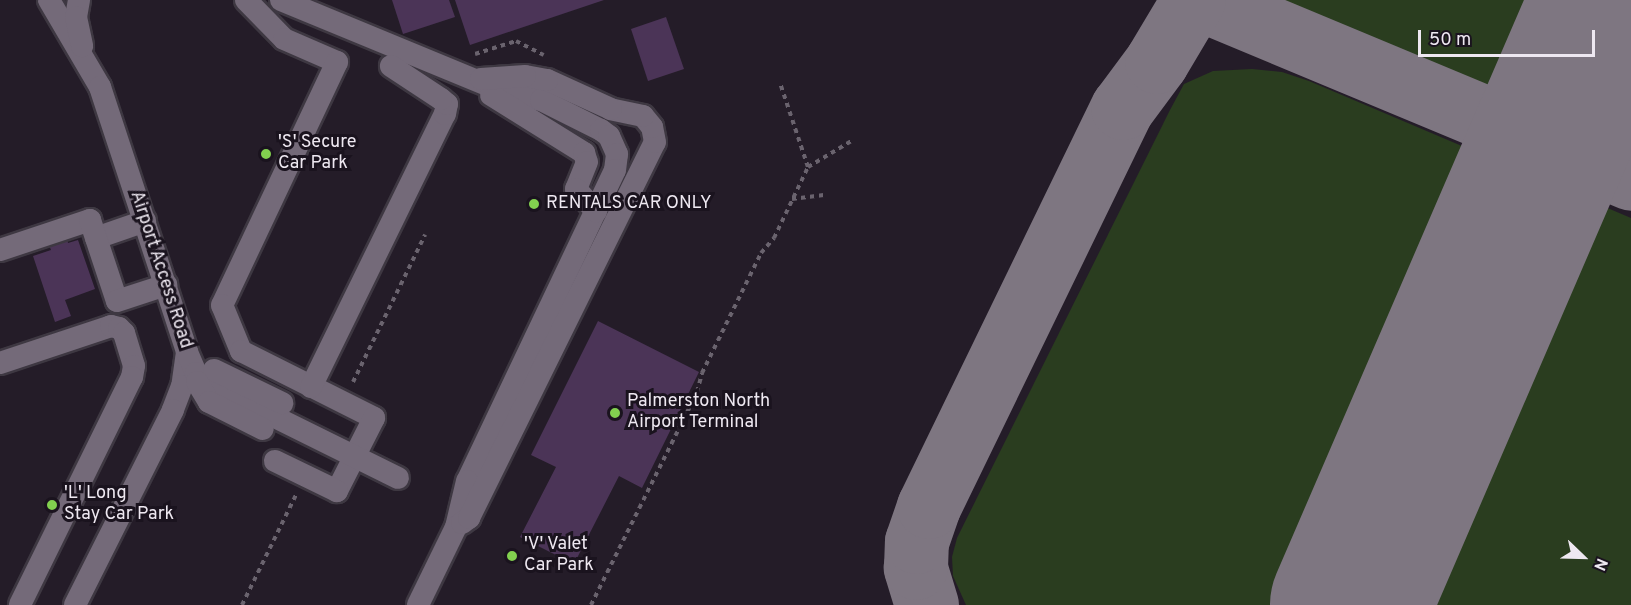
<!DOCTYPE html>
<style>
body{margin:0}
#map{position:relative;width:1631px;height:605px;overflow:hidden;background:#241c28;font-family:Overpass,sans-serif}
div>[style]{position:absolute}
.green>*{inset:0;background:#2a3d1f}
.taxiway>*{height:64px;margin:-32px;padding:0 32px;transform-origin:32px;border-radius:32px;background:#7e7681}
.runway>*{height:160px;margin:-80px;padding:0 80px;transform-origin:80px;border-radius:80px;background:#7e7681}
.building>*{inset:0;background:#4b3457}
.path>*{height:4px;margin-top:-2px;transform-origin:0;background:repeating-linear-gradient(90deg,#6a636e 0 4.5px,transparent 0 9px)}
.roads{filter:drop-shadow(2px 0 #3e3842) drop-shadow(-2px 0 #3e3842) drop-shadow(0 2px #3e3842) drop-shadow(0 -2px #3e3842)}
.minor>*{height:22px;margin:-11px;padding:0 11px;transform-origin:11px;border-radius:11px;background:#746a79}
.dots>*{width:16px;height:16px;translate:-50% -50%;box-sizing:border-box;border:3px solid #1a131e;border-radius:50%}
span{translate:-50% -50%;white-space:nowrap;text-align:center;line-height:1.15;-webkit-text-stroke:6px #1a131e;paint-order:stroke}
.poi-label{font-size:18px;color:#eee8f1}
.left{translate:0 -50%;text-align:left}
.street-label{font-size:18px;color:#eee8f1}
.north{position:absolute;left:1553px;top:527px;width:60px;height:60px;-webkit-text-stroke:4px #1a131e;paint-order:stroke;rotate:113deg;font-size:16px;font-weight:700;line-height:24px;text-align:center;color:#eee8f1}
.north::after{content:'';display:block;margin:auto;width:21px;height:27px;background:#eee8f1;clip-path:polygon(50% 0,100% 100%,50% 72%,0 100%)}
.scale{position:absolute;left:1418px;top:30px;width:177px;height:27px;box-sizing:border-box;border:3px solid #eee8f1;border-top:0;padding-left:8px;font-size:18px;line-height:21px;white-space:nowrap;color:#eee8f1;-webkit-text-stroke:4px #1a131e;paint-order:stroke}
</style>
<div id="map">
<div class="green">
<div style="clip-path:polygon(1284px 0,1631px 0,1631px 148px,1331px 22px)"></div>
<div style="clip-path:polygon(1252px 69px,1282px 72px,1309px 81px,1631px 218px,1631px 605px,966px 605px,953px 576px,952px 557px,957px 538px,1170px 110px,1184px 84px,1213px 71px)"></div>
</div>
<div class="taxiway">
<div style="left:1202px;top:0;width:465px;rotate:22.6deg"></div>
<div style="left:927px;top:605px;width:39px;rotate:-107deg"></div>
<div style="left:916px;top:568px;width:26px;rotate:-88deg"></div>
<div style="left:917px;top:542px;width:37px;rotate:-71deg"></div>
<div style="left:929px;top:507px;width:444px;rotate:-64.1deg"></div>
<div style="left:1123px;top:108px;width:57px;rotate:-53.5deg"></div>
<div style="left:1157px;top:62px;width:72px;rotate:-59.2deg"></div>
</div>
<div class="runway">
<div style="left:1350px;top:605px;width:659px;rotate:-66.66deg"></div>
</div>
<div class="building">
<div style="clip-path:polygon(392px 0,449px 0,455px 17px,403px 34px)"></div>
<div style="clip-path:polygon(455px 0,604px 0,470px 45px)"></div>
<div style="clip-path:polygon(666px 17px,684px 69px,648px 81px,631px 29px)"></div>
<div style="clip-path:polygon(67px 238px,68px 243px,78px 240px,95px 289px,65px 300px,71px 316px,55px 322px,33px 256px,51px 250px,49px 245px)"></div>
<div style="clip-path:polygon(598px 321px,699px 372px,642px 488px,619px 476px,574px 564px,520px 537px,556px 467px,531px 455px)"></div>
</div>
<div class="path">
<div style="left:475px;top:54px;width:43px;rotate:-17.6deg"></div>
<div style="left:516px;top:41px;width:31px;rotate:27deg"></div>
<div style="left:808px;top:167px;width:52px;rotate:-31deg"></div>
<div style="left:792px;top:199px;width:32px;rotate:-7deg"></div>
<div style="left:353px;top:382px;width:164px;rotate:-63.9deg"></div>
<div style="left:242px;top:605px;width:123px;rotate:-63.9deg"></div>
<div style="left:591px;top:605px;width:238px;rotate:-63.5deg"></div>
<div style="left:697px;top:392px;width:20px;rotate:-75deg"></div>
<div style="left:702px;top:373px;width:134px;rotate:-63.8deg"></div>
<div style="left:761px;top:253px;width:20px;rotate:-49deg"></div>
<div style="left:774px;top:238px;width:79px;rotate:-64.4deg"></div>
<div style="left:808px;top:167px;width:89px;rotate:-108.4deg"></div>
</div>
<div class="roads">
<div class="minor">
<div style="left:49px;top:0;width:101px;rotate:59.6deg"></div>
<div style="left:100px;top:87px;width:279px;rotate:71.8deg"></div>
<div style="left:187px;top:352px;width:34px;rotate:98deg"></div>
<div style="left:182px;top:386px;width:26px;rotate:111deg"></div>
<div style="left:173px;top:410px;width:218px;rotate:116.7deg"></div>
<div style="left:79px;top:0;width:17px;rotate:100deg"></div>
<div style="left:76px;top:17px;width:30px;rotate:78deg"></div>
<div style="left:246px;top:0;width:54px;rotate:45.7deg"></div>
<div style="left:284px;top:39px;width:58px;rotate:23.5deg"></div>
<div style="left:337px;top:62px;width:269px;rotate:115.3deg"></div>
<div style="left:222px;top:305px;width:50px;rotate:67.6deg"></div>
<div style="left:241px;top:351px;width:149px;rotate:26.7deg"></div>
<div style="left:374px;top:418px;width:82px;rotate:116.9deg"></div>
<div style="left:337px;top:491px;width:69px;rotate:-154.2deg"></div>
<div style="left:281px;top:0;width:241px;rotate:22.4deg"></div>
<div style="left:504px;top:92px;width:38px;rotate:12deg"></div>
<div style="left:541px;top:100px;width:67px;rotate:26.6deg"></div>
<div style="left:601px;top:130px;width:10px;rotate:37deg"></div>
<div style="left:609px;top:136px;width:20px;rotate:66deg"></div>
<div style="left:617px;top:154px;width:16px;rotate:97deg"></div>
<div style="left:615px;top:170px;width:344px;rotate:115.4deg"></div>
<div style="left:467px;top:481px;width:47px;rotate:103.4deg"></div>
<div style="left:456px;top:527px;width:87px;rotate:116deg"></div>
<div style="left:491px;top:95px;width:110px;rotate:31.9deg"></div>
<div style="left:584px;top:153px;width:9px;rotate:72deg"></div>
<div style="left:587px;top:162px;width:29px;rotate:112deg"></div>
<div style="left:576px;top:189px;width:30px;rotate:48deg"></div>
<div style="left:96px;top:238px;width:52px;rotate:-19.1deg"></div>
<div style="left:0;top:250px;width:95px;rotate:-18.4deg"></div>
<div style="left:90px;top:220px;width:85px;rotate:71.6deg"></div>
<div style="left:117px;top:301px;width:52px;rotate:-18.1deg"></div>
<div style="left:187px;top:352px;width:23px;rotate:67deg"></div>
<div style="left:196px;top:373px;width:14px;rotate:45deg"></div>
<div style="left:206px;top:383px;width:214px;rotate:26.3deg"></div>
<div style="left:0;top:363px;width:117px;rotate:-18.4deg"></div>
<div style="left:111px;top:326px;width:8px;rotate:14deg"></div>
<div style="left:119px;top:328px;width:7px;rotate:45deg"></div>
<div style="left:124px;top:333px;width:34px;rotate:73deg"></div>
<div style="left:134px;top:366px;width:11px;rotate:100deg"></div>
<div style="left:132px;top:377px;width:254px;rotate:116.2deg"></div>
<div style="left:214px;top:370px;width:76px;rotate:25.9deg"></div>
<div style="left:197px;top:382px;width:23px;rotate:59deg"></div>
<div style="left:209px;top:402px;width:60px;rotate:26.6deg"></div>
<div style="left:311px;top:387px;width:304px;rotate:-63.9deg"></div>
<div style="left:445px;top:114px;width:10px;rotate:-79deg"></div>
<div style="left:447px;top:104px;width:8px;rotate:-140deg"></div>
<div style="left:441px;top:99px;width:60px;rotate:-146.6deg"></div>
<div style="left:462px;top:523px;width:9px;rotate:-36deg"></div>
<div style="left:469px;top:518px;width:419px;rotate:-63.7deg"></div>
<div style="left:655px;top:142px;width:15px;rotate:-101deg"></div>
<div style="left:652px;top:127px;width:14px;rotate:-129deg"></div>
<div style="left:643px;top:116px;width:33px;rotate:-168deg"></div>
<div style="left:611px;top:109px;width:70px;rotate:-155.6deg"></div>
<div style="left:547px;top:80px;width:22px;rotate:-170deg"></div>
<div style="left:525px;top:76px;width:44px;rotate:176.1deg"></div>
</div>
</div>
<div class="dots">
<div style="left:266px;top:154px;background:#82d04f"></div>
<div style="left:534px;top:204px;background:#82d04f"></div>
<div style="left:615px;top:413px;background:#82d04f"></div>
<div style="left:52px;top:505px;background:#82d04f"></div>
<div style="left:512px;top:556px;background:#82d04f"></div>
</div>
<div class="poi-label">
<span class="left" style="left:278px;top:154px">'S' Secure<br>Car Park</span>
<span class="left" style="left:546px;top:204px">RENTALS CAR ONLY</span>
<span class="left" style="left:627px;top:413px">Palmerston North<br>Airport Terminal</span>
<span class="left" style="left:64px;top:505px">'L' Long<br>Stay Car Park</span>
<span class="left" style="left:524px;top:556px">'V' Valet<br>Car Park</span>
</div>
<div class="street-label">
<span style="left:160px;top:270px;rotate:72deg">Airport Access Road</span>
</div>
<div class="north">N</div>
<div class="scale">50 m</div>
</div>
